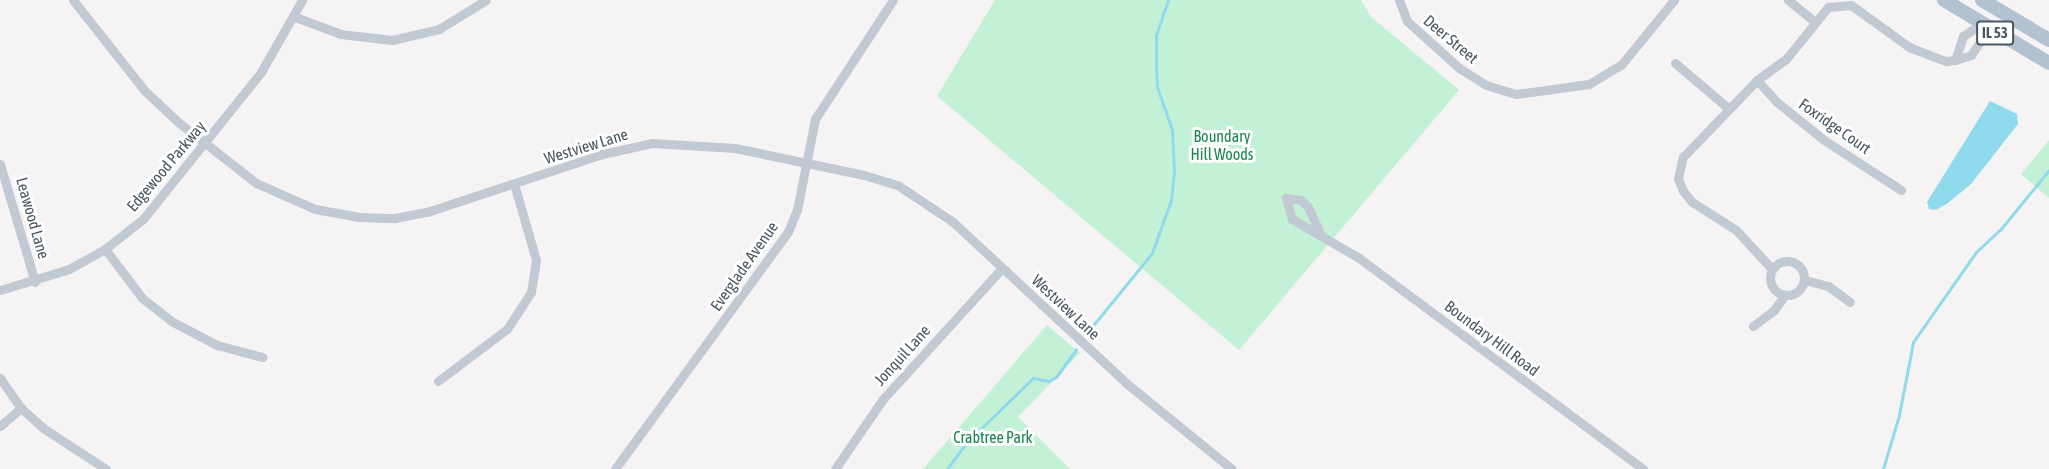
<!DOCTYPE html>
<style>
body{margin:0}
#map{position:relative;width:2049px;height:469px;overflow:hidden;background:#f5f3f3;font-family:"Asap Condensed",sans-serif}
div>[style]{position:absolute}
.green>*{inset:0;background:#c3f1d5}
.water>*{inset:0;background:#90daee}
.stream>*{height:3px;margin:-1.5px;padding:0 1.5px;transform-origin:1.5px;border-radius:1.5px;background:#90daee}
.minor>*{height:9px;margin:-4.5px;padding:0 4.5px;transform-origin:4.5px;border-radius:4.5px;background:#c1cad2}
.minor>.ring{margin:-4.5px;padding:0;box-sizing:content-box;background:none;border:9px solid #c1cad2;border-radius:50%}
.primary>*{height:14px;margin:-7px;padding:0 7px;transform-origin:7px;border-radius:7px;background:#b3c2d1}
span{translate:-50% -50%;white-space:nowrap;text-align:center;line-height:1.15;-webkit-text-stroke:6px #fff;paint-order:stroke}
.shield-label span{padding:2px 4px;background:#fff;border:2px solid;border-radius:4px;-webkit-text-stroke-width:0}
.shield-label{font-size:15px;color:#4a5661;font-weight:700}
.street-label{font-size:16px;color:#4a5661}
.park-label{font-size:16px;color:#17864f}
</style>
<div id="map">
<div class="green">
<div style="clip-path:polygon(995px 0,1361px 0,1371px 17px,1459px 90px,1239px 350px,937px 96px)"></div>
<div style="clip-path:polygon(2049px 140px,2049px 198px,2021px 174px)"></div>
<div style="clip-path:polygon(1047px 325px,1080px 353px,1018px 417px,1070px 469px,923px 469px)"></div>
</div>
<div class="water">
<div style="clip-path:polygon(1990px 101px,2017px 114px,2018px 124px,1971px 184px,1948px 203px,1936px 210px,1929px 209px,1927px 202px)"></div>
</div>
<div class="stream">
<div style="left:1086px;top:334px;width:104px;rotate:-50.8deg"></div>
<div style="left:1152px;top:253px;width:56px;rotate:-70.3deg"></div>
<div style="left:1171px;top:200px;width:30px;rotate:-84deg"></div>
<div style="left:1174px;top:170px;width:40px;rotate:-92.9deg"></div>
<div style="left:1172px;top:130px;width:46px;rotate:-109.2deg"></div>
<div style="left:1157px;top:87px;width:21px;rotate:-93deg"></div>
<div style="left:1156px;top:66px;width:31px;rotate:-90deg"></div>
<div style="left:1156px;top:35px;width:37px;rotate:-71deg"></div>
<div style="left:947px;top:469px;width:32px;rotate:-54deg"></div>
<div style="left:966px;top:443px;width:93px;rotate:-44.1deg"></div>
<div style="left:1033px;top:378px;width:16px;rotate:11deg"></div>
<div style="left:1049px;top:381px;width:8px;rotate:-30deg"></div>
<div style="left:1056px;top:377px;width:34px;rotate:-54deg"></div>
<div style="left:1883px;top:469px;width:56px;rotate:-73.5deg"></div>
<div style="left:1899px;top:415px;width:74px;rotate:-79.1deg"></div>
<div style="left:1913px;top:342px;width:110px;rotate:-55deg"></div>
<div style="left:1976px;top:252px;width:33px;rotate:-43deg"></div>
<div style="left:2000px;top:230px;width:77px;rotate:-50.8deg"></div>
</div>
<div class="minor">
<div style="left:73px;top:0;width:115px;rotate:51.7deg"></div>
<div style="left:144px;top:90px;width:47px;rotate:43.3deg"></div>
<div style="left:178px;top:122px;width:99px;rotate:38deg"></div>
<div style="left:256px;top:183px;width:64px;rotate:23.8deg"></div>
<div style="left:315px;top:209px;width:45px;rotate:10.3deg"></div>
<div style="left:359px;top:217px;width:36px;rotate:2deg"></div>
<div style="left:395px;top:218px;width:33px;rotate:-11deg"></div>
<div style="left:427px;top:212px;width:184px;rotate:-18.3deg"></div>
<div style="left:602px;top:154px;width:51px;rotate:-12.4deg"></div>
<div style="left:652px;top:143px;width:83px;rotate:3.4deg"></div>
<div style="left:735px;top:148px;width:132px;rotate:11.8deg"></div>
<div style="left:864px;top:175px;width:37px;rotate:17deg"></div>
<div style="left:899px;top:186px;width:65px;rotate:33.7deg"></div>
<div style="left:953px;top:222px;width:236px;rotate:42.9deg"></div>
<div style="left:1126px;top:383px;width:136px;rotate:39.1deg"></div>
<div style="left:1399px;top:0;width:22px;rotate:69deg"></div>
<div style="left:1407px;top:21px;width:70px;rotate:42.1deg"></div>
<div style="left:1459px;top:68px;width:32px;rotate:32deg"></div>
<div style="left:1486px;top:85px;width:31px;rotate:17deg"></div>
<div style="left:1516px;top:94px;width:74px;rotate:-7.8deg"></div>
<div style="left:1589px;top:84px;width:37px;rotate:-31deg"></div>
<div style="left:1621px;top:65px;width:84px;rotate:-50.8deg"></div>
<div style="left:1788px;top:0;width:33px;rotate:39deg"></div>
<div style="left:295px;top:17px;width:49px;rotate:20.3deg"></div>
<div style="left:341px;top:34px;width:51px;rotate:6.7deg"></div>
<div style="left:392px;top:40px;width:48px;rotate:-13.2deg"></div>
<div style="left:439px;top:29px;width:55px;rotate:-31.7deg"></div>
<div style="left:1675px;top:63px;width:70px;rotate:40.3deg"></div>
<div style="left:1757px;top:80px;width:30px;rotate:48deg"></div>
<div style="left:1777px;top:102px;width:60px;rotate:39deg"></div>
<div style="left:1824px;top:140px;width:92px;rotate:33deg"></div>
<div style="left:0;top:164px;width:123px;rotate:73.5deg"></div>
<div style="left:1321px;top:235px;width:31px;rotate:-115deg"></div>
<div style="left:1308px;top:207px;width:10px;rotate:-135deg"></div>
<div style="left:1301px;top:200px;width:15px;rotate:-172deg"></div>
<div style="left:1286px;top:198px;width:22px;rotate:74deg"></div>
<div style="left:1292px;top:219px;width:78px;rotate:30.2deg"></div>
<div style="left:1359px;top:258px;width:354px;rotate:36.6deg"></div>
<div style="left:105px;top:249px;width:61px;rotate:52.9deg"></div>
<div style="left:142px;top:298px;width:39px;rotate:38deg"></div>
<div style="left:173px;top:322px;width:50px;rotate:27.6deg"></div>
<div style="left:217px;top:345px;width:47px;rotate:14.9deg"></div>
<div class="ring" style="left:1770px;top:261px;width:25px;height:25px"></div>
<div style="left:1772px;top:269px;width:53px;rotate:-132.7deg"></div>
<div style="left:1736px;top:230px;width:52px;rotate:-147.5deg"></div>
<div style="left:1692px;top:202px;width:14px;rotate:-129deg"></div>
<div style="left:1683px;top:191px;width:14px;rotate:-111deg"></div>
<div style="left:1678px;top:178px;width:22px;rotate:-77deg"></div>
<div style="left:1683px;top:157px;width:107px;rotate:-46.1deg"></div>
<div style="left:1757px;top:80px;width:36px;rotate:-36deg"></div>
<div style="left:1786px;top:59px;width:67px;rotate:-51.1deg"></div>
<div style="left:1828px;top:7px;width:23px;rotate:-5deg"></div>
<div style="left:1851px;top:5px;width:72px;rotate:35.9deg"></div>
<div style="left:1909px;top:47px;width:40px;rotate:21deg"></div>
<div style="left:1946px;top:61px;width:9px;rotate:-6deg"></div>
<div style="left:1955px;top:60px;width:17px;rotate:-17deg"></div>
<div style="left:1971px;top:55px;width:22px;rotate:-56deg"></div>
<div style="left:1983px;top:37px;width:13px;rotate:-99deg"></div>
<div style="left:1981px;top:24px;width:22px;rotate:146deg"></div>
<div style="left:1963px;top:36px;width:25px;rotate:108deg"></div>
<div style="left:1805px;top:280px;width:24px;rotate:15deg"></div>
<div style="left:1828px;top:286px;width:27px;rotate:36deg"></div>
<div style="left:0;top:290px;width:72px;rotate:-16.9deg"></div>
<div style="left:69px;top:269px;width:41px;rotate:-29.1deg"></div>
<div style="left:105px;top:249px;width:48px;rotate:-38.3deg"></div>
<div style="left:143px;top:219px;width:189px;rotate:-51.2deg"></div>
<div style="left:261px;top:72px;width:83px;rotate:-60.3deg"></div>
<div style="left:1753px;top:326px;width:26px;rotate:-37deg"></div>
<div style="left:1774px;top:310px;width:19px;rotate:-54deg"></div>
<div style="left:0;top:378px;width:37px;rotate:55deg"></div>
<div style="left:21px;top:408px;width:30px;rotate:42deg"></div>
<div style="left:43px;top:428px;width:75px;rotate:33.1deg"></div>
<div style="left:438px;top:381px;width:86px;rotate:-37deg"></div>
<div style="left:507px;top:329px;width:44px;rotate:-57deg"></div>
<div style="left:531px;top:292px;width:32px;rotate:-81deg"></div>
<div style="left:536px;top:260px;width:79px;rotate:-106.1deg"></div>
<div style="left:0;top:426px;width:28px;rotate:-41deg"></div>
<div style="left:615px;top:469px;width:293px;rotate:-53.9deg"></div>
<div style="left:788px;top:232px;width:24px;rotate:-68deg"></div>
<div style="left:797px;top:210px;width:93px;rotate:-78.8deg"></div>
<div style="left:815px;top:119px;width:142px;rotate:-56.8deg"></div>
<div style="left:835px;top:469px;width:85px;rotate:-55.6deg"></div>
<div style="left:883px;top:399px;width:177px;rotate:-47.7deg"></div>
</div>
<div class="primary">
<div style="left:1944px;top:0;width:122px;rotate:31deg"></div>
<div style="left:1982px;top:0;width:78px;rotate:30.8deg"></div>
</div>
<div class="shield-label">
<span style="left:1995px;top:33px">IL 53</span>
</div>
<div class="street-label">
<span style="left:1451px;top:39px;rotate:40deg">Deer Street</span>
<span style="left:1835px;top:126px;rotate:35deg">Foxridge Court</span>
<span style="left:586px;top:146px;rotate:-17deg">Westview Lane</span>
<span style="left:166px;top:166px;rotate:-50deg">Edgewood Parkway</span>
<span style="left:33px;top:218px;rotate:74deg">Leawood Lane</span>
<span style="left:744px;top:266px;rotate:-55deg">Everglade Avenue</span>
<span style="left:1066px;top:307px;rotate:43deg">Westview Lane</span>
<span style="left:1492px;top:338px;rotate:37deg">Boundary Hill Road</span>
<span style="left:902px;top:355px;rotate:-48deg">Jonquil Lane</span>
</div>
<div class="park-label">
<span style="left:1222px;top:145px">Boundary<br>Hill Woods</span>
<span style="left:993px;top:437px">Crabtree Park</span>
</div>
</div>
